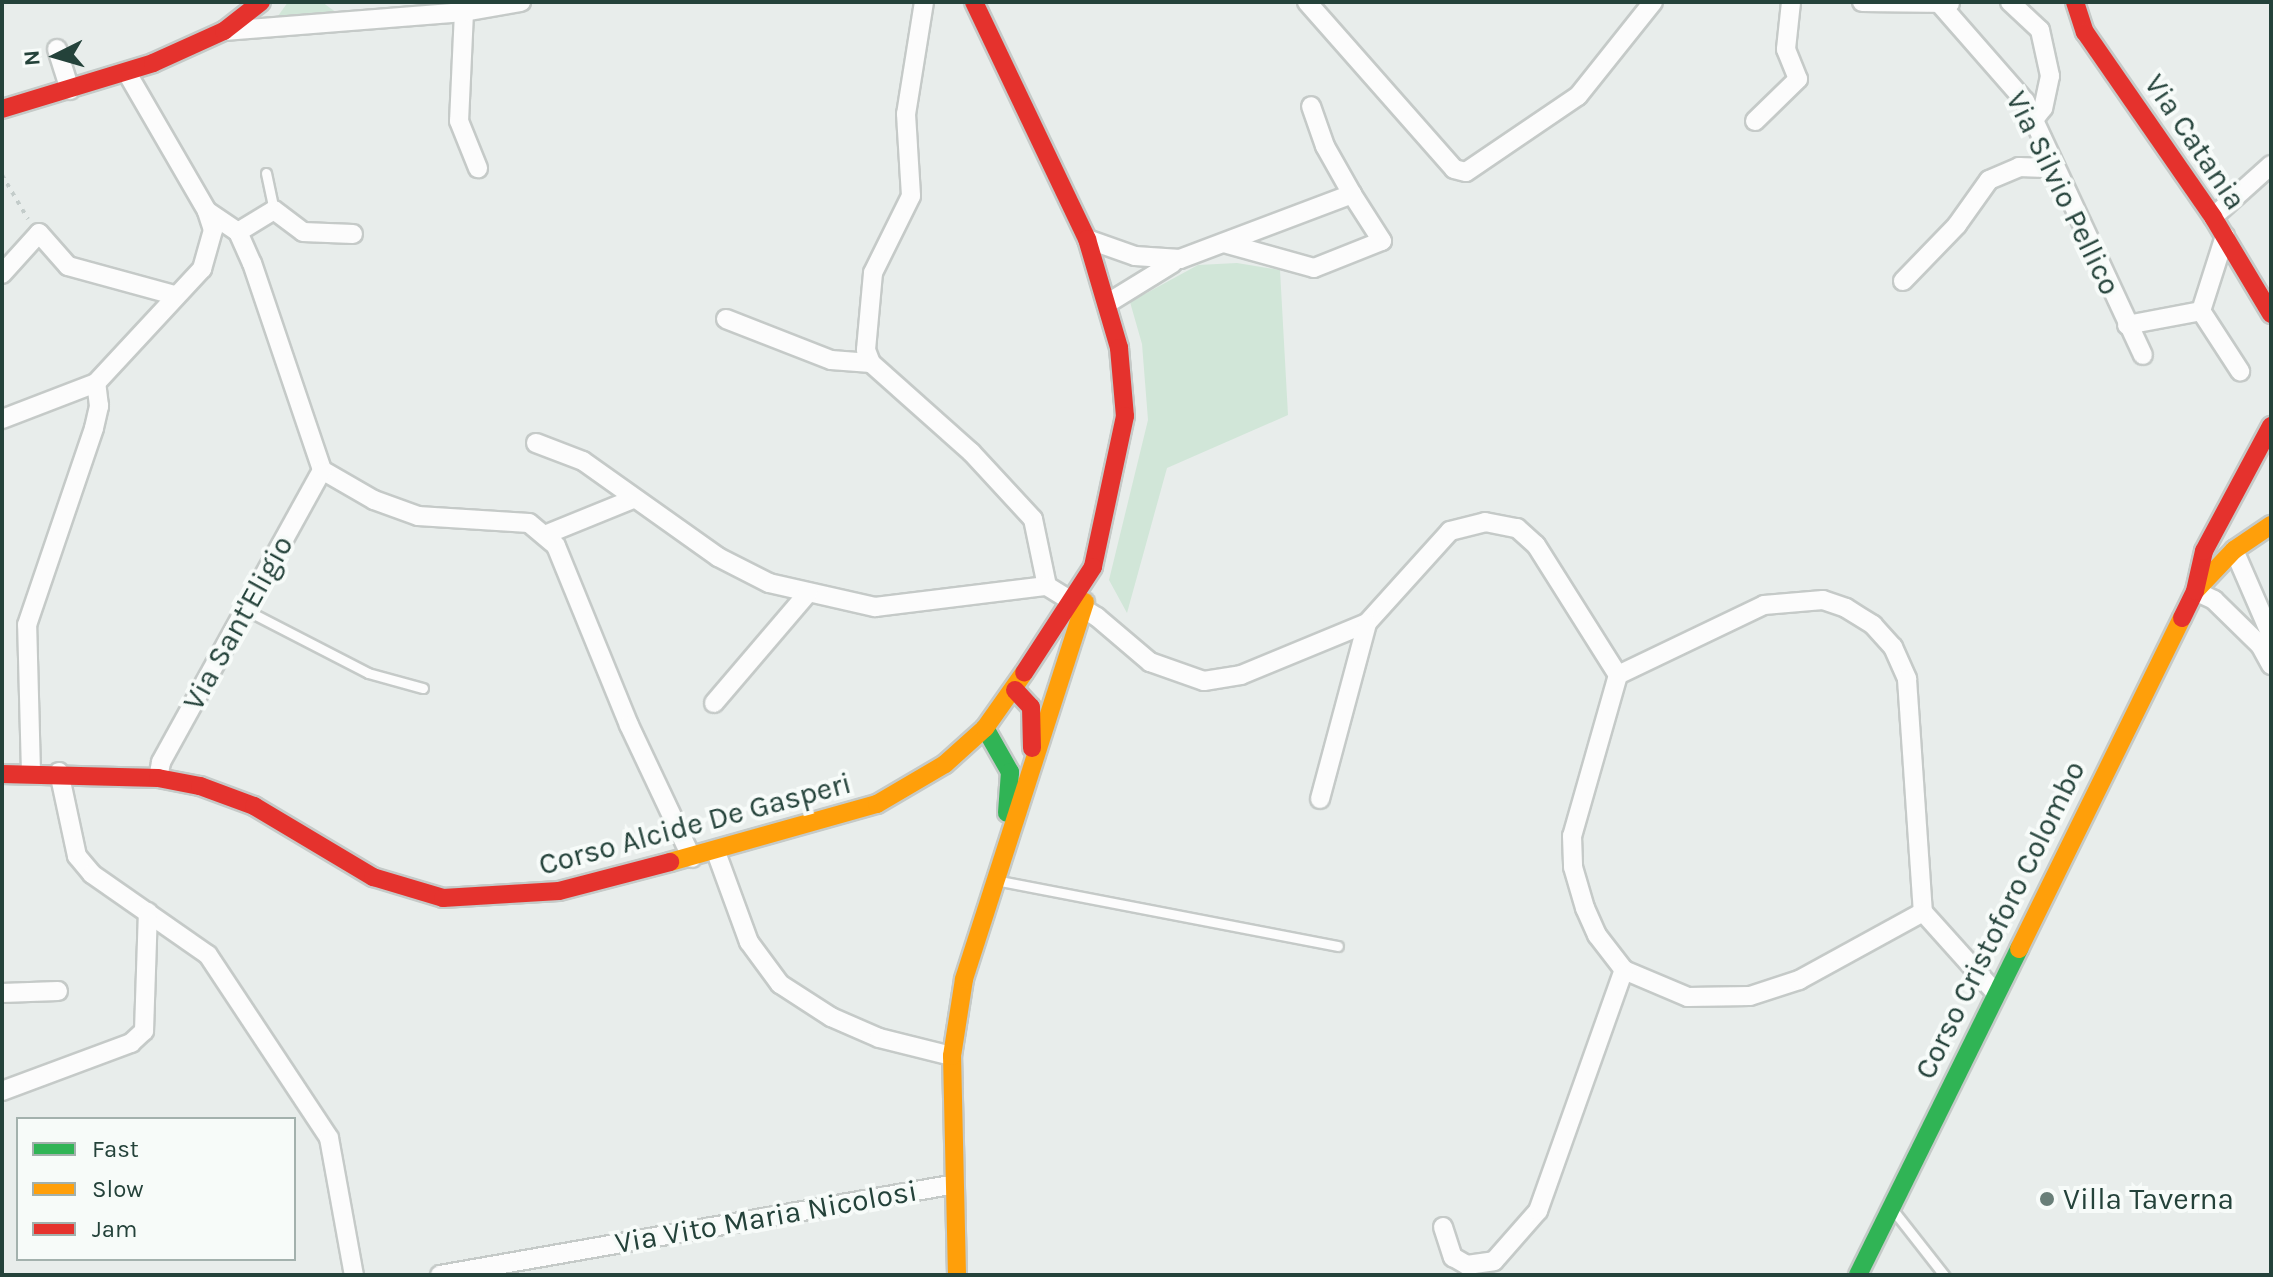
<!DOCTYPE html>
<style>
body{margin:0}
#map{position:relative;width:2273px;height:1277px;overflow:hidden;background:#e8edeb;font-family:Karla,sans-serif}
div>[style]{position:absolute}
.green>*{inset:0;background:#d1e6d8}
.path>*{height:4px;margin-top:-2px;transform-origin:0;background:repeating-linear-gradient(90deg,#c3ccca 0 4px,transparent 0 10px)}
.roads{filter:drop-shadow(2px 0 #c5cac8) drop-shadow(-2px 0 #c5cac8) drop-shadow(0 2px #c5cac8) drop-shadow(0 -2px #c5cac8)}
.lane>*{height:9px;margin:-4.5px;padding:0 4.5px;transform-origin:4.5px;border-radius:4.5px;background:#fcfcfc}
.street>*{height:18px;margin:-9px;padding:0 9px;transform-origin:9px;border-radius:9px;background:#fcfcfc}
.fast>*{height:18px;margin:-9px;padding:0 9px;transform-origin:9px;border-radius:9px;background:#30b455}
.slow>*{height:18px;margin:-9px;padding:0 9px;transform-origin:9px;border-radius:9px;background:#ff9f0a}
.jam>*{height:18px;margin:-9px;padding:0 9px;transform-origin:9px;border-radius:9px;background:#e5322d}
.dots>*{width:22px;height:22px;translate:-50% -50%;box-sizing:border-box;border:4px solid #f7fbf9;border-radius:50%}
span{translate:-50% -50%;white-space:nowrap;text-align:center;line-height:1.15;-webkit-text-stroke:8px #f7fbf9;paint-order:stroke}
.street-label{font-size:30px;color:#24423a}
.poi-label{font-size:30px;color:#24423a}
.left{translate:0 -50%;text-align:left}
.frame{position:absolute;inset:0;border:4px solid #24423a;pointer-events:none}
.legend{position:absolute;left:16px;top:1117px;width:280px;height:144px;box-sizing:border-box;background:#f7fbf9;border:2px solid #a3b1ad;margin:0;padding:10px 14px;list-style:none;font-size:24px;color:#24423a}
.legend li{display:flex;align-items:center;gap:16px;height:40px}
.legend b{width:40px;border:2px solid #a3b1ad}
.north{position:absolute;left:16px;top:16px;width:80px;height:80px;-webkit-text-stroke:6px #f7fbf9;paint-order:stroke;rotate:265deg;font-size:22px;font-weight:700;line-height:32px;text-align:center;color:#24423a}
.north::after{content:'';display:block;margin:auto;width:28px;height:36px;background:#24423a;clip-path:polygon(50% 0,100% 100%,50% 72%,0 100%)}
</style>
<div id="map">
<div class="green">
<div style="clip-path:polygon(288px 2px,322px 2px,337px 13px,278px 16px)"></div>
<div style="clip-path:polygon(1237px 263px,1280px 270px,1288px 415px,1167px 468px,1127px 613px,1109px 580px,1148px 420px,1142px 344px,1130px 302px,1198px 265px)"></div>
</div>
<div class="path">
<div style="left:2px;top:175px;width:51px;rotate:59.4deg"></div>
</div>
<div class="roads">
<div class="lane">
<div style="left:266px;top:173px;width:38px;rotate:78deg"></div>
<div style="left:246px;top:610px;width:137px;rotate:27.3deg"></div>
<div style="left:368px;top:673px;width:57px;rotate:15.3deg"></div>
<div style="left:1000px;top:881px;width:344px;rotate:10.9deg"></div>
<div style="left:1893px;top:1210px;width:83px;rotate:51.9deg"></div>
</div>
<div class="street">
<div style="left:924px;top:2px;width:113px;rotate:99.1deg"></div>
<div style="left:906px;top:114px;width:82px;rotate:86.5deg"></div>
<div style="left:911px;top:196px;width:86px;rotate:116.3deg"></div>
<div style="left:873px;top:273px;width:77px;rotate:95.2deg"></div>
<div style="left:866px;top:350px;width:14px;rotate:69deg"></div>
<div style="left:871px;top:363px;width:134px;rotate:41.7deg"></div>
<div style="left:971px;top:452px;width:91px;rotate:47.2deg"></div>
<div style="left:1033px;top:519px;width:68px;rotate:78.2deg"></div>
<div style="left:1307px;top:2px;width:222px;rotate:48.6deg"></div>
<div style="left:1454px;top:169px;width:12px;rotate:14deg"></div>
<div style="left:1466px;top:172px;width:135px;rotate:-34.2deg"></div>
<div style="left:1578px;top:96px;width:120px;rotate:-51.4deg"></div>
<div style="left:1862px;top:2px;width:88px;rotate:0.7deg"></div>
<div style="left:2010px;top:2px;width:41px;rotate:43deg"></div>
<div style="left:2040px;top:30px;width:47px;rotate:77.7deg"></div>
<div style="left:2050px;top:76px;width:33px;rotate:102deg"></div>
<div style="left:2043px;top:108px;width:16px;rotate:128deg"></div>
<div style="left:1940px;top:4px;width:129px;rotate:48.8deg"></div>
<div style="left:2025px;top:101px;width:280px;rotate:65.1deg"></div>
<div style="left:464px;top:12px;width:109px;rotate:92.6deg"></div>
<div style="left:459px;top:121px;width:51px;rotate:68deg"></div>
<div style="left:224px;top:31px;width:241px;rotate:-4.5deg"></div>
<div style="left:464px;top:12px;width:58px;rotate:-10deg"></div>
<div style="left:57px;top:49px;width:43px;rotate:72.4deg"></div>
<div style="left:1755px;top:121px;width:60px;rotate:-44.3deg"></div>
<div style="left:1798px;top:79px;width:32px;rotate:-112deg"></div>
<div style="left:1786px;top:49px;width:47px;rotate:-83.9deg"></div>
<div style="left:207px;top:211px;width:37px;rotate:34deg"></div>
<div style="left:238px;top:232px;width:34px;rotate:66deg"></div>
<div style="left:252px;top:263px;width:219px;rotate:71.3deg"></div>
<div style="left:322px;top:470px;width:60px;rotate:30deg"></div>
<div style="left:374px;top:500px;width:47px;rotate:20deg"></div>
<div style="left:418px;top:516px;width:111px;rotate:3.6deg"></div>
<div style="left:529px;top:523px;width:35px;rotate:40deg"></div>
<div style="left:556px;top:546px;width:193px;rotate:67.8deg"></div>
<div style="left:629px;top:725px;width:147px;rotate:64.7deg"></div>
<div style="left:2213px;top:217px;width:78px;rotate:-41.9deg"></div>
<div style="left:238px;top:232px;width:42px;rotate:-31.4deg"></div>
<div style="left:274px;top:210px;width:36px;rotate:37deg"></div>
<div style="left:303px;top:232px;width:50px;rotate:2.3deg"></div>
<div style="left:1087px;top:239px;width:51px;rotate:19.5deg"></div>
<div style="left:1135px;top:256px;width:45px;rotate:3.8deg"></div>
<div style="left:1180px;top:259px;width:184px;rotate:-20.7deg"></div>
<div style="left:1352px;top:194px;width:55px;rotate:-119.4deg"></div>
<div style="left:1325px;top:146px;width:42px;rotate:-109.3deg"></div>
<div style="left:1224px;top:243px;width:93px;rotate:15.5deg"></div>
<div style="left:1314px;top:268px;width:73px;rotate:-21.7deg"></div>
<div style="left:1382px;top:241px;width:56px;rotate:-122.6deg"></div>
<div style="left:2px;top:274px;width:55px;rotate:-47.9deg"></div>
<div style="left:39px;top:233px;width:44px;rotate:48.7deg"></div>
<div style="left:68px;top:266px;width:110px;rotate:15.3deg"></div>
<div style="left:1903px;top:281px;width:78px;rotate:-46deg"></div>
<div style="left:1957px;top:225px;width:55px;rotate:-54.6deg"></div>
<div style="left:1989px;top:180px;width:33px;rotate:-23deg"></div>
<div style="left:2019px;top:167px;width:33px;rotate:2deg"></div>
<div style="left:1108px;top:303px;width:76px;rotate:-31.6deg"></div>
<div style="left:2201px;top:311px;width:72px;rotate:57deg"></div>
<div style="left:726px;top:319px;width:113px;rotate:21.3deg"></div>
<div style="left:831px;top:360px;width:40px;rotate:4.3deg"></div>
<div style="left:2127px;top:325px;width:75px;rotate:-10.7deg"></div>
<div style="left:2201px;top:311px;width:79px;rotate:-72.3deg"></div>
<div style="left:2px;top:419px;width:101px;rotate:-21deg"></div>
<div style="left:96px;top:383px;width:156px;rotate:-47.1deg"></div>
<div style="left:202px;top:269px;width:41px;rotate:-74.2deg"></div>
<div style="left:213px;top:230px;width:20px;rotate:-108deg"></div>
<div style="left:207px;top:211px;width:160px;rotate:-120.1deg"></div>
<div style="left:536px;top:443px;width:50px;rotate:21deg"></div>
<div style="left:583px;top:461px;width:166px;rotate:35.4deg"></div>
<div style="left:718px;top:557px;width:57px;rotate:27deg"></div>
<div style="left:769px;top:583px;width:109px;rotate:12.8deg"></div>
<div style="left:875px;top:607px;width:173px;rotate:-7deg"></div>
<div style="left:547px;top:534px;width:93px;rotate:-22.1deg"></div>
<div style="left:2234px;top:550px;width:93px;rotate:66.5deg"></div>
<div style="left:1047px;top:586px;width:59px;rotate:31.8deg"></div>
<div style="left:1097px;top:617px;width:70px;rotate:40.3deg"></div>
<div style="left:1150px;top:662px;width:57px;rotate:19.4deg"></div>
<div style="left:1204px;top:681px;width:37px;rotate:-9deg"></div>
<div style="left:1241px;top:675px;width:136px;rotate:-22.4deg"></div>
<div style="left:1367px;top:623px;width:124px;rotate:-47.9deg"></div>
<div style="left:1450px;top:531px;width:36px;rotate:-14deg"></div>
<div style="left:1485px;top:522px;width:33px;rotate:11deg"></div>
<div style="left:1517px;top:528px;width:25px;rotate:42deg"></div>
<div style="left:1536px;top:545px;width:154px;rotate:57.8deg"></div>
<div style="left:1618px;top:675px;width:162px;rotate:-25.6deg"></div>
<div style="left:1764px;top:605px;width:59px;rotate:-4.8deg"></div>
<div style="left:1823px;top:600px;width:24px;rotate:19deg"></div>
<div style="left:1846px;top:608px;width:32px;rotate:32deg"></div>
<div style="left:1873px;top:625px;width:30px;rotate:48deg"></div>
<div style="left:1893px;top:647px;width:35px;rotate:66deg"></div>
<div style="left:1907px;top:679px;width:234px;rotate:86.1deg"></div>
<div style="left:1923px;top:912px;width:106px;rotate:48.1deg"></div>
<div style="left:2195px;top:591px;width:21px;rotate:25deg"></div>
<div style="left:2214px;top:600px;width:64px;rotate:44.4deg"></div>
<div style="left:2260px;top:645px;width:23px;rotate:61deg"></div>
<div style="left:1618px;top:675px;width:167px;rotate:105.9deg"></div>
<div style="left:1572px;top:836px;width:31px;rotate:88deg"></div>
<div style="left:1573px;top:867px;width:43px;rotate:73.7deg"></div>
<div style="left:1585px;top:908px;width:30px;rotate:66deg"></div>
<div style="left:1597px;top:935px;width:44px;rotate:52.4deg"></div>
<div style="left:1624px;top:970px;width:69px;rotate:22.9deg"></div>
<div style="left:1688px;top:997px;width:62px;rotate:-0.9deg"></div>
<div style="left:1750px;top:996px;width:52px;rotate:-18.1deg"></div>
<div style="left:1799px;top:980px;width:141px;rotate:-28.7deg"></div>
<div style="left:714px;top:703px;width:145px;rotate:-49.5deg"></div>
<div style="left:59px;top:772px;width:86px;rotate:77.9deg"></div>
<div style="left:77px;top:856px;width:23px;rotate:50deg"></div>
<div style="left:92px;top:874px;width:141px;rotate:34.9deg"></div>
<div style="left:208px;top:955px;width:219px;rotate:56.5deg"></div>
<div style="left:329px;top:1138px;width:139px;rotate:79.7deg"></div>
<div style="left:31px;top:773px;width:148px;rotate:-91.5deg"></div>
<div style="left:27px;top:625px;width:208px;rotate:-71.2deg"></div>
<div style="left:94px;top:428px;width:23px;rotate:-77deg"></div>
<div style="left:99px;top:406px;width:23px;rotate:-97deg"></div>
<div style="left:158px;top:778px;width:16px;rotate:-79deg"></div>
<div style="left:161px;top:762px;width:333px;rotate:-61.1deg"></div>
<div style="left:1320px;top:799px;width:182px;rotate:-75deg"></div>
<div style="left:716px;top:852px;width:96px;rotate:69.9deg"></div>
<div style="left:749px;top:942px;width:52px;rotate:53.6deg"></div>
<div style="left:780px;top:984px;width:61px;rotate:32.9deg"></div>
<div style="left:831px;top:1017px;width:52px;rotate:23.6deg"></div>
<div style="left:879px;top:1038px;width:75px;rotate:13.9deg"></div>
<div style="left:2px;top:993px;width:56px;rotate:-2deg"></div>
<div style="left:2px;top:1091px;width:138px;rotate:-20.4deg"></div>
<div style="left:131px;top:1043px;width:18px;rotate:-43deg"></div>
<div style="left:144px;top:1031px;width:119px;rotate:-88.1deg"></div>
<div style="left:1443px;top:1227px;width:32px;rotate:72deg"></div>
<div style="left:1453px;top:1257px;width:16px;rotate:30deg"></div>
<div style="left:1467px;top:1265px;width:27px;rotate:-8deg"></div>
<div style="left:1494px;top:1261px;width:67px;rotate:-48.7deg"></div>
<div style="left:1538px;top:1211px;width:256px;rotate:-70.4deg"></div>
<div style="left:440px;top:1275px;width:518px;rotate:-10.01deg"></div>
</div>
<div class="fast">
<div style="left:985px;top:728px;width:51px;rotate:60.4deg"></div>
<div style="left:1010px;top:772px;width:41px;rotate:94.2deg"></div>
<div style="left:1858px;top:1275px;width:364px;rotate:-63.7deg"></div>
</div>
<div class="slow">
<div style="left:2197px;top:589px;width:54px;rotate:-46.5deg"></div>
<div style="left:2234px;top:550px;width:45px;rotate:-34deg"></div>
<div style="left:670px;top:862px;width:215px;rotate:-15.7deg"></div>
<div style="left:877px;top:804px;width:79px;rotate:-30.5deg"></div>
<div style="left:945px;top:764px;width:54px;rotate:-42deg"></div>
<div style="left:985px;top:728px;width:67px;rotate:-54.7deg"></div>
<div style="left:2019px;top:949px;width:369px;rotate:-63.8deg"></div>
<div style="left:957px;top:1275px;width:219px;rotate:-91.3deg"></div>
<div style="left:952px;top:1056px;width:78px;rotate:-81.1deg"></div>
<div style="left:964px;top:979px;width:396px;rotate:-72.2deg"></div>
</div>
<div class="jam">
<div style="left:974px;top:2px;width:263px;rotate:64.5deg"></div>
<div style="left:1087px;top:239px;width:114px;rotate:73.6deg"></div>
<div style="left:1119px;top:348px;width:68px;rotate:85deg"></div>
<div style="left:1125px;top:416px;width:154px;rotate:102deg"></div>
<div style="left:1093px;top:567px;width:126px;rotate:123.1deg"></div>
<div style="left:2075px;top:2px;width:32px;rotate:72deg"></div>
<div style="left:2085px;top:32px;width:225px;rotate:55.3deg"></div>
<div style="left:2213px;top:217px;width:113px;rotate:59.1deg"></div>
<div style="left:2px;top:109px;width:158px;rotate:-16.9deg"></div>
<div style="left:153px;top:63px;width:78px;rotate:-24.3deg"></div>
<div style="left:224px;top:31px;width:47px;rotate:-38.1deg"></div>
<div style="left:2182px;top:618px;width:30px;rotate:-64deg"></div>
<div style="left:2195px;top:591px;width:41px;rotate:-77.3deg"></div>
<div style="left:2204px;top:551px;width:142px;rotate:-61.8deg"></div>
<div style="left:1015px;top:690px;width:23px;rotate:47deg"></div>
<div style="left:1031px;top:707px;width:41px;rotate:88.6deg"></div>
<div style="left:2px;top:774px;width:156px;rotate:1.5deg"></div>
<div style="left:158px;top:778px;width:43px;rotate:10.8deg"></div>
<div style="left:200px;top:786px;width:58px;rotate:20.3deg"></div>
<div style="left:254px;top:806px;width:139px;rotate:30.8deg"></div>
<div style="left:373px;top:877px;width:73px;rotate:16.7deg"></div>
<div style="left:443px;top:898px;width:116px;rotate:-3.5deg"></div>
<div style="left:559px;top:891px;width:115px;rotate:-14.6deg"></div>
</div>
</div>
<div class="dots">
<div style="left:2047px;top:1199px;background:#697e78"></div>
</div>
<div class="street-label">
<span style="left:2195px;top:142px;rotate:56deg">Via Catania</span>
<span style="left:2063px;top:193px;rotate:64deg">Via Silvio Pellico</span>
<span style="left:238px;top:623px;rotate:-61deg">Via Sant'Eligio</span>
<span style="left:695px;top:824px;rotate:-15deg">Corso Alcide De Gasperi</span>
<span style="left:2000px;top:920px;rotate:-64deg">Corso Cristoforo Colombo</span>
<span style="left:766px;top:1217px;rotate:-10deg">Via Vito Maria Nicolosi</span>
</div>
<div class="poi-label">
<span class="left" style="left:2063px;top:1199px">Villa Taverna</span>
</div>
<div class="frame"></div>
<ul class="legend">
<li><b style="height:10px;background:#30b455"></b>Fast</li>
<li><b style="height:10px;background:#ff9f0a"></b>Slow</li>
<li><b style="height:10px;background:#e5322d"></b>Jam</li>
</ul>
<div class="north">N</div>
</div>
